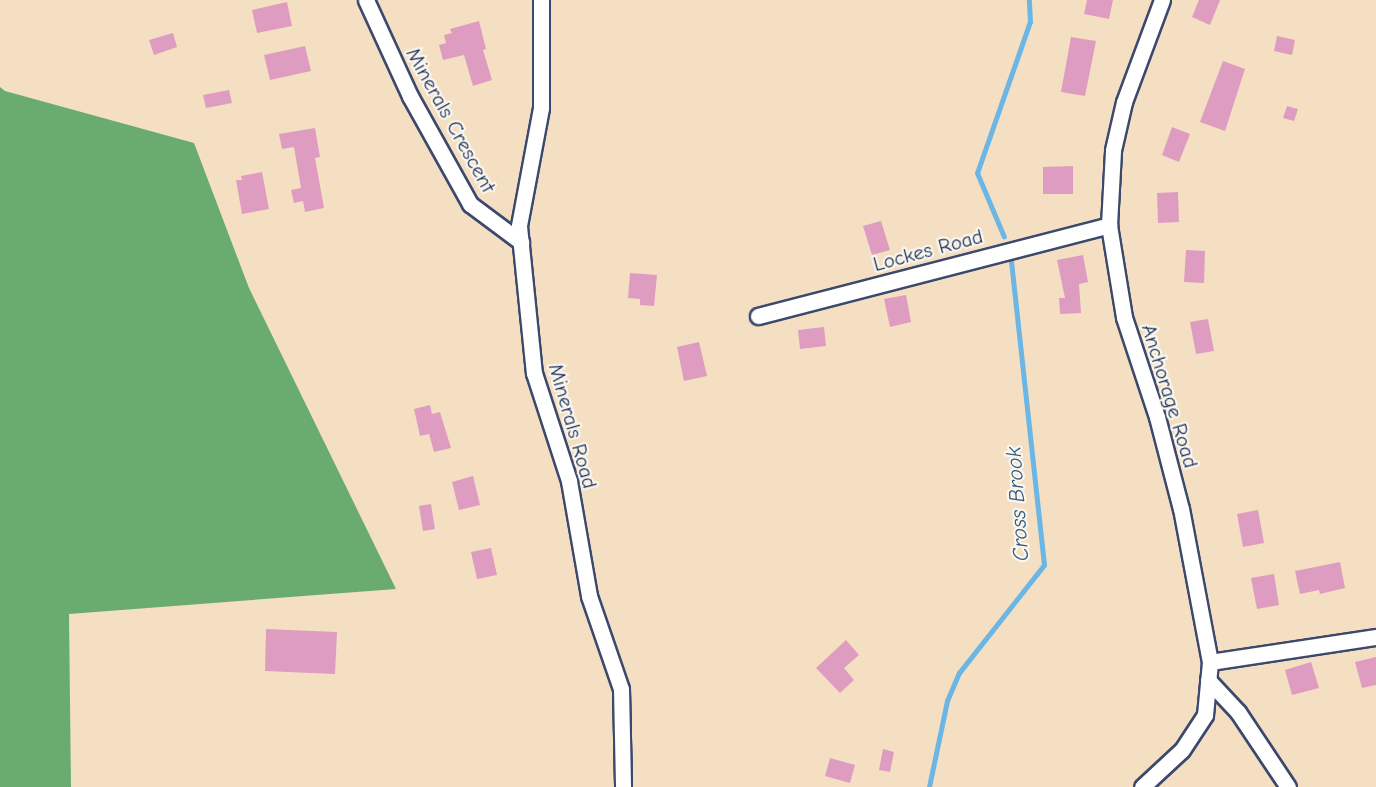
<!DOCTYPE html>
<style>
body{margin:0}
#map{position:relative;width:1376px;height:787px;overflow:hidden;background:#f4dfc3;font-family:"Comic Neue",sans-serif}
div>[style]{position:absolute}
.forest>*{inset:0;background:#6aac70}
.stream>*{height:4.5px;margin:-2.25px;padding:0 2.25px;transform-origin:2.25px;border-radius:2.25px;background:#6cb6e5}
.building>*{inset:0;background:#de9dc0}
.roads{filter:drop-shadow(2px 0 #3c496d) drop-shadow(-2px 0 #3c496d) drop-shadow(0 2px #3c496d) drop-shadow(0 -2px #3c496d)}
.minor>*{height:15px;margin:-7.5px;padding:0 7.5px;transform-origin:7.5px;border-radius:7.5px;background:#fff}
span{translate:-50% -50%;white-space:nowrap;text-align:center;line-height:1.15;-webkit-text-stroke:4.5px #fbf7ec;paint-order:stroke}
.street-label{font-size:21px;color:#1b2f5e}
.water-label{font-size:22px;color:#335886;font-style:italic}
</style>
<div id="map">
<div class="forest">
<div style="clip-path:polygon(0 87px,5px 91px,194px 143px,249px 288px,396px 589px,69px 614px,71px 787px,0 787px)"></div>
</div>
<div class="stream">
<div style="left:1004px;top:237px;width:69px;rotate:-112.9deg"></div>
<div style="left:977px;top:173px;width:160px;rotate:-70.7deg"></div>
<div style="left:1030px;top:22px;width:22px;rotate:-93deg"></div>
<div style="left:929px;top:787px;width:88px;rotate:-78.2deg"></div>
<div style="left:947px;top:701px;width:30px;rotate:-67deg"></div>
<div style="left:959px;top:673px;width:137px;rotate:-51.8deg"></div>
<div style="left:1044px;top:565px;width:307px;rotate:-96.2deg"></div>
</div>
<div class="building">
<div style="clip-path:polygon(1087px 0,1113px 0,1109px 19px,1084px 14px)"></div>
<div style="clip-path:polygon(1199px 0,1220px 0,1210px 25px,1192px 17px)"></div>
<div style="clip-path:polygon(287px 2px,292px 26px,257px 33px,252px 10px)"></div>
<div style="clip-path:polygon(479px 21px,486px 49px,483px 50px,492px 80px,473px 86px,464px 55px,443px 60px,439px 45px,446px 43px,444px 35px,452px 33px,450px 29px)"></div>
<div style="clip-path:polygon(173px 33px,177px 47px,154px 55px,149px 40px)"></div>
<div style="clip-path:polygon(1277px 36px,1295px 40px,1292px 55px,1274px 51px)"></div>
<div style="clip-path:polygon(1071px 37px,1096px 41px,1085px 96px,1061px 92px)"></div>
<div style="clip-path:polygon(305px 46px,311px 71px,270px 80px,264px 55px)"></div>
<div style="clip-path:polygon(1223px 61px,1245px 69px,1225px 131px,1200px 122px)"></div>
<div style="clip-path:polygon(229px 90px,232px 103px,206px 108px,203px 95px)"></div>
<div style="clip-path:polygon(1287px 106px,1298px 109px,1294px 121px,1283px 118px)"></div>
<div style="clip-path:polygon(1172px 127px,1190px 134px,1179px 162px,1162px 155px)"></div>
<div style="clip-path:polygon(315px 128px,320px 157px,315px 158px,324px 208px,305px 212px,303px 201px,294px 203px,291px 190px,301px 188px,294px 147px,282px 149px,279px 134px)"></div>
<div style="clip-path:polygon(1073px 166px,1073px 194px,1043px 194px,1043px 167px)"></div>
<div style="clip-path:polygon(262px 172px,269px 209px,242px 214px,236px 180px,242px 180px,241px 176px)"></div>
<div style="clip-path:polygon(1178px 192px,1179px 222px,1158px 223px,1157px 193px)"></div>
<div style="clip-path:polygon(881px 221px,890px 250px,872px 255px,863px 226px)"></div>
<div style="clip-path:polygon(1186px 250px,1205px 251px,1204px 283px,1184px 282px)"></div>
<div style="clip-path:polygon(1083px 255px,1088px 282px,1079px 284px,1081px 313px,1060px 314px,1059px 298px,1065px 298px,1057px 260px)"></div>
<div style="clip-path:polygon(630px 273px,657px 275px,654px 306px,640px 305px,640px 299px,628px 298px)"></div>
<div style="clip-path:polygon(906px 295px,911px 322px,890px 327px,884px 299px)"></div>
<div style="clip-path:polygon(1208px 319px,1214px 351px,1196px 354px,1190px 322px)"></div>
<div style="clip-path:polygon(824px 327px,826px 346px,800px 349px,798px 330px)"></div>
<div style="clip-path:polygon(699px 342px,707px 376px,684px 381px,677px 347px)"></div>
<div style="clip-path:polygon(430px 405px,432px 414px,440px 412px,451px 448px,434px 452px,429px 434px,420px 436px,414px 409px)"></div>
<div style="clip-path:polygon(473px 476px,480px 505px,459px 510px,452px 482px)"></div>
<div style="clip-path:polygon(431px 504px,435px 529px,423px 531px,419px 506px)"></div>
<div style="clip-path:polygon(1258px 510px,1264px 543px,1243px 547px,1237px 514px)"></div>
<div style="clip-path:polygon(491px 548px,497px 575px,477px 579px,471px 552px)"></div>
<div style="clip-path:polygon(1340px 562px,1345px 588px,1320px 594px,1319px 590px,1300px 594px,1295px 571px)"></div>
<div style="clip-path:polygon(1274px 574px,1279px 605px,1257px 609px,1251px 578px)"></div>
<div style="clip-path:polygon(266px 629px,337px 632px,335px 674px,265px 671px)"></div>
<div style="clip-path:polygon(846px 640px,859px 655px,844px 668px,854px 680px,840px 693px,816px 668px)"></div>
<div style="clip-path:polygon(1376px 657px,1376px 685px,1362px 688px,1355px 662px)"></div>
<div style="clip-path:polygon(1311px 662px,1319px 688px,1292px 695px,1285px 670px)"></div>
<div style="clip-path:polygon(883px 749px,894px 752px,890px 772px,879px 770px)"></div>
<div style="clip-path:polygon(830px 758px,855px 765px,850px 783px,825px 776px)"></div>
</div>
<div class="roads">
<div class="minor">
<div style="left:366px;top:0;width:106px;rotate:65.4deg"></div>
<div style="left:410px;top:96px;width:124px;rotate:60.9deg"></div>
<div style="left:470px;top:204px;width:64px;rotate:36.7deg"></div>
<div style="left:541px;top:0;width:108px;rotate:90deg"></div>
<div style="left:541px;top:108px;width:120px;rotate:100.6deg"></div>
<div style="left:519px;top:226px;width:148px;rotate:84.2deg"></div>
<div style="left:534px;top:373px;width:114px;rotate:72deg"></div>
<div style="left:569px;top:481px;width:117px;rotate:80.1deg"></div>
<div style="left:589px;top:596px;width:98px;rotate:71deg"></div>
<div style="left:621px;top:689px;width:98px;rotate:88.8deg"></div>
<div style="left:758px;top:316px;width:363px;rotate:-14.5deg"></div>
<div style="left:1210px;top:662px;width:168px;rotate:-8.6deg"></div>
<div style="left:1208px;top:680px;width:44px;rotate:46.8deg"></div>
<div style="left:1238px;top:712px;width:90px;rotate:56.3deg"></div>
<div style="left:1142px;top:787px;width:54px;rotate:-42.8deg"></div>
<div style="left:1182px;top:750px;width:42px;rotate:-56.7deg"></div>
<div style="left:1205px;top:715px;width:53px;rotate:-84.6deg"></div>
<div style="left:1210px;top:662px;width:156px;rotate:-100.7deg"></div>
<div style="left:1181px;top:509px;width:95px;rotate:-104.6deg"></div>
<div style="left:1157px;top:417px;width:105px;rotate:-108.3deg"></div>
<div style="left:1124px;top:317px;width:93px;rotate:-99.3deg"></div>
<div style="left:1109px;top:225px;width:75px;rotate:-86.9deg"></div>
<div style="left:1113px;top:150px;width:49px;rotate:-77.1deg"></div>
<div style="left:1124px;top:102px;width:109px;rotate:-69.6deg"></div>
</div>
</div>
<div class="street-label">
<span style="left:451px;top:120px;rotate:61deg">Minerals Crescent</span>
<span style="left:928px;top:250px;rotate:-15deg">Lockes Road</span>
<span style="left:1170px;top:396px;rotate:73deg">Anchorage Road</span>
<span style="left:573px;top:426px;rotate:74deg">Minerals Road</span>
</div>
<div class="water-label">
<span style="left:1018px;top:504px;rotate:-94deg">Cross Brook</span>
</div>
</div>
